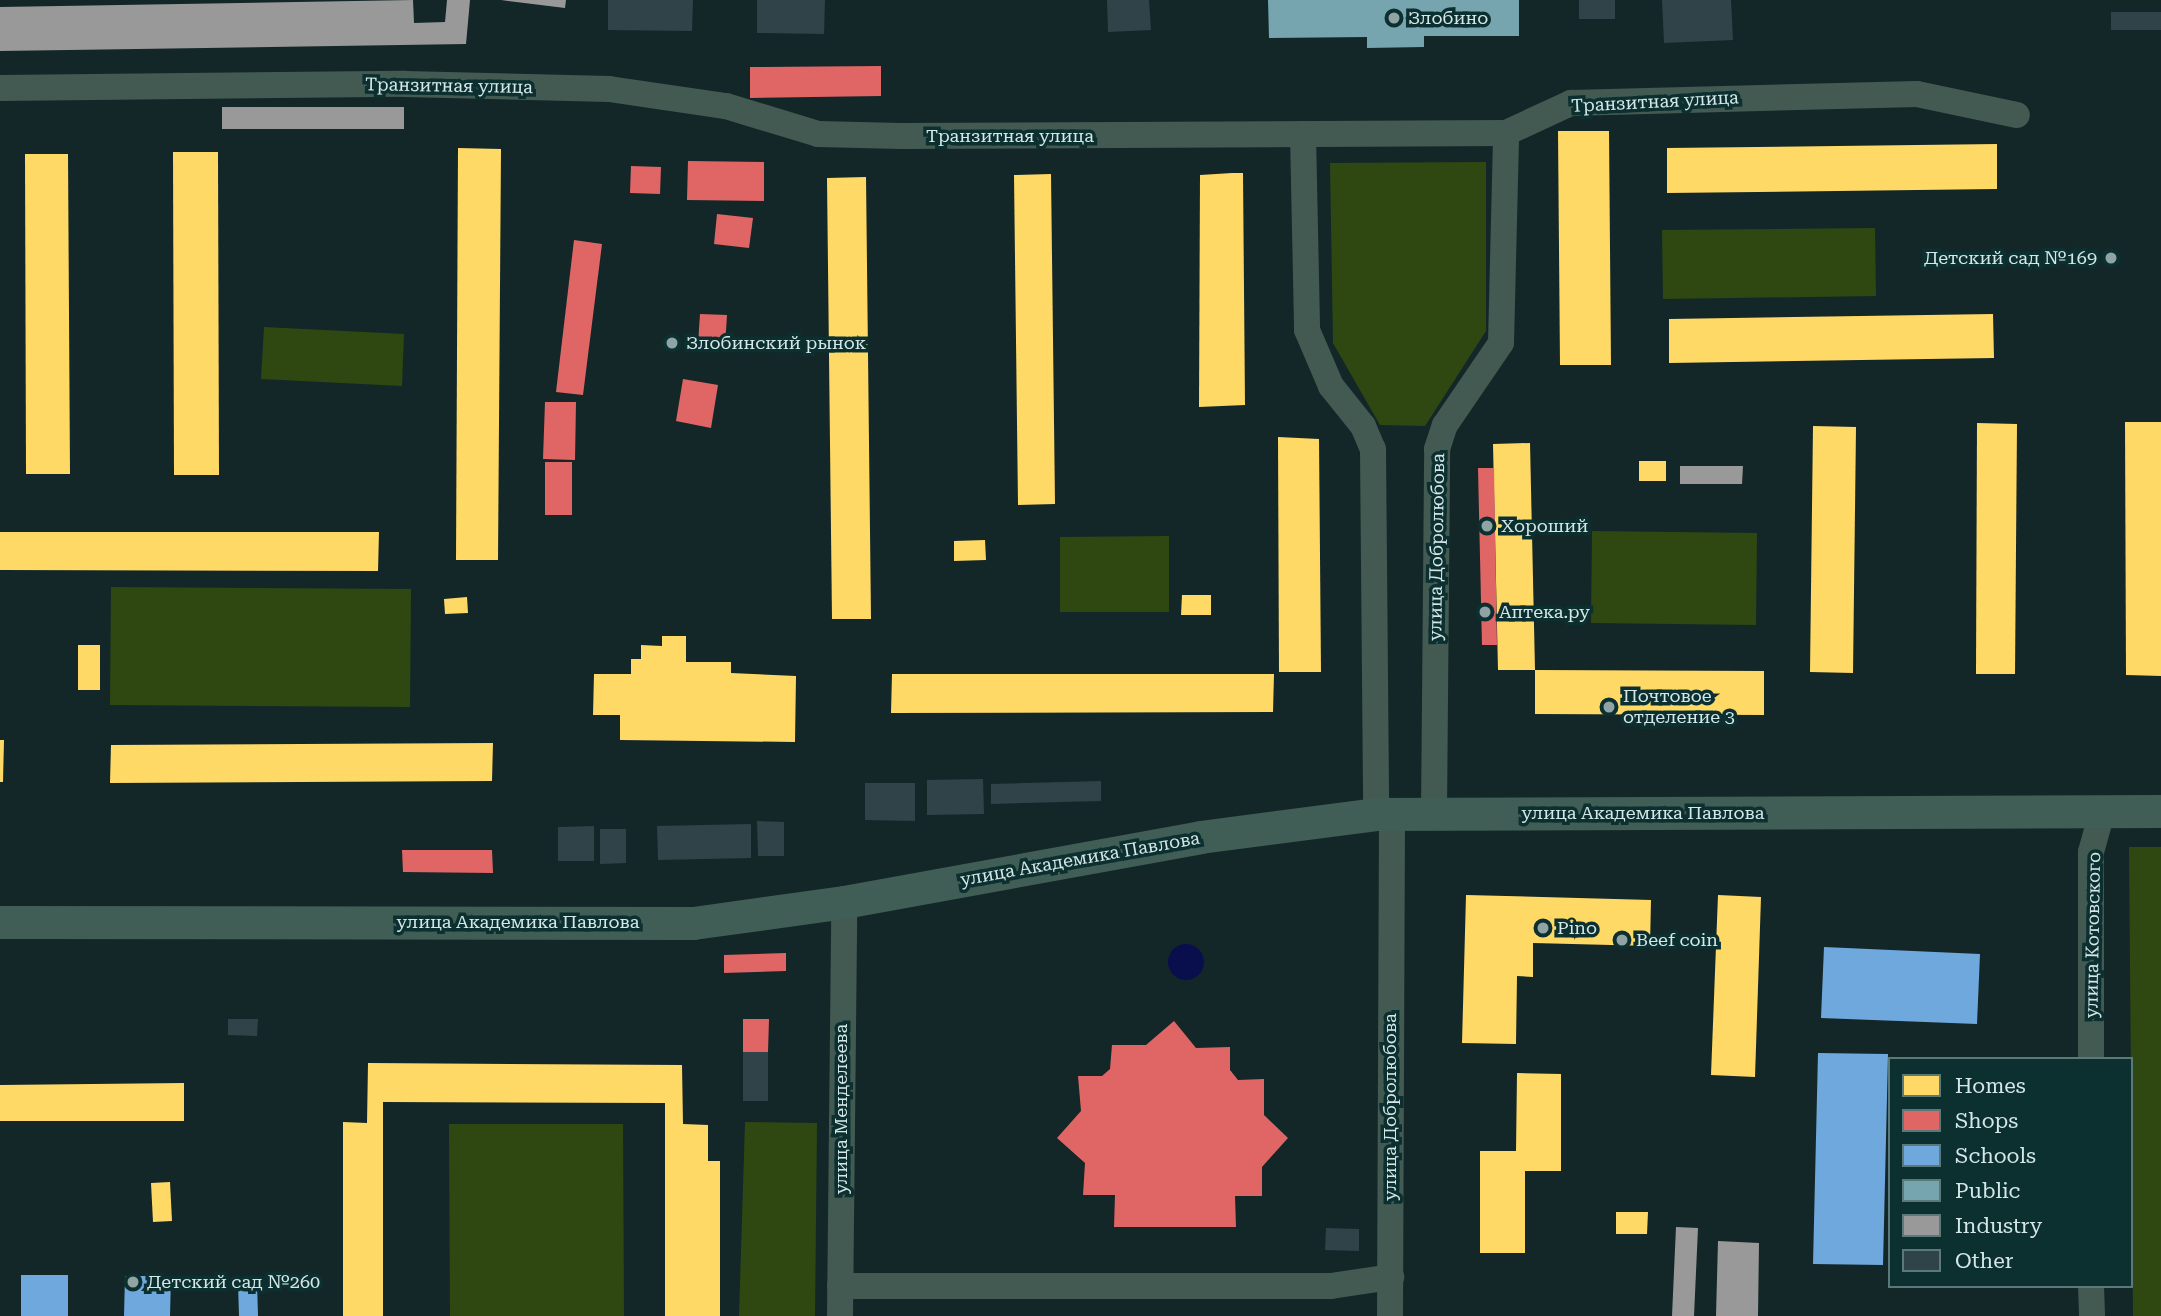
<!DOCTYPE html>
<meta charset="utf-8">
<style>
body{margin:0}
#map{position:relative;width:2161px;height:1316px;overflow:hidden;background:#142728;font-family:"Roboto Serif",serif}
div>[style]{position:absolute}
.green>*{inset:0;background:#2f4812}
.water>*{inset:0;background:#090e4d}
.round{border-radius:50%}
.homes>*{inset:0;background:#ffd966}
.shops>*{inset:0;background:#e06666}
.schools>*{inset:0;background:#6fa8dc}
.public>*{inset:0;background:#76a5af}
.industry>*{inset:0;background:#999}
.building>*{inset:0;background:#2f4349}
.minor>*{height:26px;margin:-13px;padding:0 13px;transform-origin:13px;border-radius:13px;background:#435a53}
.major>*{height:33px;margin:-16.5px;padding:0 16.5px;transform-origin:16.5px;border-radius:16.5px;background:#405e55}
.dots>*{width:19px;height:19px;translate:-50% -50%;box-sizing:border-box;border:4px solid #0c2f30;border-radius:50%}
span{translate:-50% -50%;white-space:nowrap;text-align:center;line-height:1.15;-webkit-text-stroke:7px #0c2f30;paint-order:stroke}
.poi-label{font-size:18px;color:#d5e7e8}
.left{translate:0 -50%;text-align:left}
.right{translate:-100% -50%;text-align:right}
.street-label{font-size:18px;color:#d5e7e8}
.legend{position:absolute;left:1888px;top:1057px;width:245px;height:231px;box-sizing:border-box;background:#0c2f30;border:2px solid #5c797a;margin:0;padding:9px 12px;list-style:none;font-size:21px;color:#d5e7e8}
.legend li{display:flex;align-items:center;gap:14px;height:35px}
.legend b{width:35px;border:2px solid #5c797a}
</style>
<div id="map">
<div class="green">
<div style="clip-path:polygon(1486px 162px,1486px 331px,1425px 426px,1380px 425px,1333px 343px,1330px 163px)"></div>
<div style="clip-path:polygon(1875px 228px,1876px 296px,1663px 299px,1662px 230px)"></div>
<div style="clip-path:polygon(264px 327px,404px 334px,402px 386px,261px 379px)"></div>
<div style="clip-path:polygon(1592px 531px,1757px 533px,1756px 625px,1591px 623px)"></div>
<div style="clip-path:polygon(1169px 536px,1169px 612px,1060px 612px,1060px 537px)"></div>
<div style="clip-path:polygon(111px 587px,411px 589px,410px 707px,110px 705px)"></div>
<div style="clip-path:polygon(2129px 847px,2161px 847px,2161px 1316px,2133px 1316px)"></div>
<div style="clip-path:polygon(745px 1122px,817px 1123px,815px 1316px,739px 1316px)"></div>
<div style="clip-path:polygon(449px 1124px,623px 1124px,624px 1316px,450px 1316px)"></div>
</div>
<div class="water">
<div class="round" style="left:1168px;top:944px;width:36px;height:36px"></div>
</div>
<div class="homes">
<div style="clip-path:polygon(1558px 131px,1609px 131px,1611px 365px,1560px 365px)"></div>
<div style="clip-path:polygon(1997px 144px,1997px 189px,1667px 193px,1667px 148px)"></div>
<div style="clip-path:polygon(458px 148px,501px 149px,498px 560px,456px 560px)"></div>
<div style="clip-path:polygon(173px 152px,218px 152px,219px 475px,174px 475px)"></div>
<div style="clip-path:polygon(25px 154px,68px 154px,70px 474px,26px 474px)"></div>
<div style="clip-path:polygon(1232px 173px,1243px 173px,1245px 405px,1199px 407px,1200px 175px)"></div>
<div style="clip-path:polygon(1051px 174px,1055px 504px,1018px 505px,1014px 175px)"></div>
<div style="clip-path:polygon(866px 177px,871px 619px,832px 619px,827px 178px)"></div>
<div style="clip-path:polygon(1993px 314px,1994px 358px,1669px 363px,1669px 319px)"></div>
<div style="clip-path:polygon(2125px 422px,2161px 422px,2161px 676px,2126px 675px)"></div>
<div style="clip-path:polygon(1977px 423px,2017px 424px,2015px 674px,1976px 674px)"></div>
<div style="clip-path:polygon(1813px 426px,1856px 427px,1853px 673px,1810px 672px)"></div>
<div style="clip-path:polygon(1278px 437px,1319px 439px,1321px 672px,1279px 672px)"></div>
<div style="clip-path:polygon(1530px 443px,1535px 670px,1498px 670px,1493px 444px)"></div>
<div style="clip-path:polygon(1639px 461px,1666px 461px,1666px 481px,1639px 481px)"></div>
<div style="clip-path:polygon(0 532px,379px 532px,378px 571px,0 570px)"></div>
<div style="clip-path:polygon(985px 540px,986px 560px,954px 561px,954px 541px)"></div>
<div style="clip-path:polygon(1182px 595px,1211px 595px,1211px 615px,1181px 615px)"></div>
<div style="clip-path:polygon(467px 597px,468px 613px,445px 614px,444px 599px)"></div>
<div style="clip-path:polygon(662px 636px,686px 636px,686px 662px,731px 662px,731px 673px,796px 676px,795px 742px,620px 740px,620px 715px,593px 715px,594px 674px,631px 674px,631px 659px,641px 659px,641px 645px,662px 646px)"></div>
<div style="clip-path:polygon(78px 645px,100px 645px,100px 690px,78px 690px)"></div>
<div style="clip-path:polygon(1535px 670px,1764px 671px,1764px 715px,1535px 714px)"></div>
<div style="clip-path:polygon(892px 674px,1274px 674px,1273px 712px,891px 713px)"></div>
<div style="clip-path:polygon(0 740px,4px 740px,3px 782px,0 782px)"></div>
<div style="clip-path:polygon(493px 743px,492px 781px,110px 783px,111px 745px)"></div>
<div style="clip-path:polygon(1466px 895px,1651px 900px,1650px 946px,1533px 943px,1533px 977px,1517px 976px,1516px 1044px,1462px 1043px)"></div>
<div style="clip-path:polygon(1718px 895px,1761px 897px,1755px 1077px,1711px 1075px)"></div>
<div style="clip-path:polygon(368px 1063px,682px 1065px,683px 1124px,708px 1125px,708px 1161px,720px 1161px,720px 1316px,665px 1316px,665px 1103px,383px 1102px,383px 1316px,343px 1316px,343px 1122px,367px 1123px)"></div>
<div style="clip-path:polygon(1517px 1073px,1561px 1074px,1561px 1171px,1525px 1171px,1525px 1253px,1480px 1253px,1480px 1151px,1516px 1151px)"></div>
<div style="clip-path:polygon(184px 1083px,184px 1121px,0 1121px,0 1085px)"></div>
<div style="clip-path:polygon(170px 1182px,172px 1221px,153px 1222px,151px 1183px)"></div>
<div style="clip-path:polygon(1616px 1212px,1648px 1212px,1647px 1234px,1616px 1234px)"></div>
</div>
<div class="shops">
<div style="clip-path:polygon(881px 66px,881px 96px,750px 98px,750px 67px)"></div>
<div style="clip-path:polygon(688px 161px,764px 162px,764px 201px,687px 200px)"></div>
<div style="clip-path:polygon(631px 166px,661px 167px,660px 194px,630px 193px)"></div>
<div style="clip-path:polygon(717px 214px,753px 218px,749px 248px,714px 244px)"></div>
<div style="clip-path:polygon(574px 240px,602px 244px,583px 395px,556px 392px)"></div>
<div style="clip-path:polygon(700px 314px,727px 315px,725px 346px,698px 344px)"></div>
<div style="clip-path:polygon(683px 379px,718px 385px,711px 428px,676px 421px)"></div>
<div style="clip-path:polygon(545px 402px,576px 402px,575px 460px,543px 459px)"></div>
<div style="clip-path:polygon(545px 462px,572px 462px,572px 515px,545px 515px)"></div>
<div style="clip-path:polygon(1478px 468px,1494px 468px,1497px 645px,1482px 645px)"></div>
<div style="clip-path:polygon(402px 850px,492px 850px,493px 873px,403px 872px)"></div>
<div style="clip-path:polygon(786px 953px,786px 971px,724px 973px,724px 955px)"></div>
<div style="clip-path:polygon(743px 1019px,769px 1019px,768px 1052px,743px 1052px)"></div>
<div style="clip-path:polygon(1174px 1021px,1196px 1048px,1230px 1047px,1230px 1070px,1238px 1080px,1264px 1079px,1264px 1115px,1288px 1138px,1262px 1167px,1262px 1196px,1235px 1196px,1236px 1227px,1114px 1227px,1115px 1195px,1083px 1195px,1085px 1163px,1057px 1138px,1081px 1111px,1078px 1076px,1102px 1076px,1110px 1069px,1112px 1045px,1146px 1045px)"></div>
</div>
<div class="schools">
<div style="clip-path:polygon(1824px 947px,1980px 954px,1977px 1024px,1821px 1018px)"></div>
<div style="clip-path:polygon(1818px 1053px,1888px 1054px,1883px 1265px,1813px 1264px)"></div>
<div style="clip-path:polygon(21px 1275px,68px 1275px,68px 1316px,21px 1316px)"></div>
<div style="clip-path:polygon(125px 1276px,171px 1276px,170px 1316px,124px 1316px)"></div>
<div style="clip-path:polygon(257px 1282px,258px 1316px,239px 1316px,238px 1283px)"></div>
</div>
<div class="public">
<div style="clip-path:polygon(1268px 0,1519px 0,1519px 36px,1424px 36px,1424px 47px,1367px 48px,1367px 37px,1269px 38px)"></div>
</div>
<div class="industry">
<div style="clip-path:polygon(413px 0,414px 23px,445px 22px,447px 0,470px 0,466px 44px,0 51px,0 7px)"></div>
<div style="clip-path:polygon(501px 0,566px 0,565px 8px)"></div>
<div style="clip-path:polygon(222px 107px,404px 107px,404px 129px,222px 129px)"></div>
<div style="clip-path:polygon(1680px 466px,1743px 466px,1742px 484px,1680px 484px)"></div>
<div style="clip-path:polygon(1676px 1227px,1698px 1228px,1694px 1316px,1672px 1316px)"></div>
<div style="clip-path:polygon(1718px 1241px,1759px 1243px,1758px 1316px,1716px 1316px)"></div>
</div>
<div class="building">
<div style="clip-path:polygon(608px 0,693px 0,692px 31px,608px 30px)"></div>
<div style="clip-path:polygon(757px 0,825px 0,824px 34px,757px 33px)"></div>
<div style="clip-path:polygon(1107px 0,1149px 0,1151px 30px,1108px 32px)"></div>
<div style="clip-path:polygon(1579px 0,1615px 0,1615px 19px,1579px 19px)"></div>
<div style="clip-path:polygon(1662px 0,1731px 0,1733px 40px,1664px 43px)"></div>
<div style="clip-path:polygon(2111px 12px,2161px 12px,2161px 30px,2111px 30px)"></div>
<div style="clip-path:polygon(983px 779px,984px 814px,927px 815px,927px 780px)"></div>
<div style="clip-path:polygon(1101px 781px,1101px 801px,991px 804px,991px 784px)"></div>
<div style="clip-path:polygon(865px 783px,915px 783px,915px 821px,865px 820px)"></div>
<div style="clip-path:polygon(757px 821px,784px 822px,784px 856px,758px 856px)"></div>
<div style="clip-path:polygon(751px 824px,751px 858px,658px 860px,657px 826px)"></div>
<div style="clip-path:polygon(594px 826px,594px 861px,558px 861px,558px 827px)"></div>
<div style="clip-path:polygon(600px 829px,626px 829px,626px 863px,600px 864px)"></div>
<div style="clip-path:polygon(228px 1019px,258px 1019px,257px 1036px,228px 1035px)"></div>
<div style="clip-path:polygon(743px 1052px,768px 1052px,768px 1101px,743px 1101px)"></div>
<div style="clip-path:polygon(1326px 1228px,1359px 1229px,1359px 1251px,1325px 1250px)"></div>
</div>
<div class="minor">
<div style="left:0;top:88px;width:405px;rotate:-0.6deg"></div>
<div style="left:405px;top:84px;width:204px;rotate:1.4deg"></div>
<div style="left:609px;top:89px;width:118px;rotate:8.3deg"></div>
<div style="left:726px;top:106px;width:96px;rotate:16.9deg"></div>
<div style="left:818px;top:134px;width:83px;rotate:1.4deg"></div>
<div style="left:901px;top:136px;width:605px;rotate:-0.28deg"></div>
<div style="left:1506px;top:133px;width:72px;rotate:-24.8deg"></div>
<div style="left:1571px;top:103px;width:346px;rotate:-1.5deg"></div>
<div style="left:1917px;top:94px;width:102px;rotate:11.9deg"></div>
<div style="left:1303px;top:134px;width:196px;rotate:88.8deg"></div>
<div style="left:1307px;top:330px;width:61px;rotate:66.8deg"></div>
<div style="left:1331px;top:386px;width:51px;rotate:51.3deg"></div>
<div style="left:1363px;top:426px;width:25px;rotate:67deg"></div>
<div style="left:1373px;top:449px;width:365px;rotate:89.5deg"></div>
<div style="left:1434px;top:813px;width:364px;rotate:-89.5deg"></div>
<div style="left:1437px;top:449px;width:25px;rotate:-72deg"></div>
<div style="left:1445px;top:425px;width:99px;rotate:-55.7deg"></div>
<div style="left:1501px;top:343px;width:210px;rotate:-88.6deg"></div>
<div style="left:2091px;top:1059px;width:207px;rotate:-90deg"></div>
<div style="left:2091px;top:852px;width:41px;rotate:-74.6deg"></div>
<div style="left:840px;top:1286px;width:491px"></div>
<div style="left:1331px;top:1286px;width:61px;rotate:-8.5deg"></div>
<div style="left:2091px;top:1286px;width:30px;rotate:88deg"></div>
<div style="left:840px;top:1316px;width:414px;rotate:-89.4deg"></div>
<div style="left:1390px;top:1316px;width:502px;rotate:-89.77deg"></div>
</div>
<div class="major">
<div style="left:0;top:922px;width:693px;rotate:0.08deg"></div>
<div style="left:693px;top:923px;width:152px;rotate:-7.9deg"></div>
<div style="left:844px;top:902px;width:362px;rotate:-10.3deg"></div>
<div style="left:1200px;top:837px;width:177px;rotate:-7.4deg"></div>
<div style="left:1376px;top:814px;width:785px;rotate:-0.22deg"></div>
</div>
<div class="dots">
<div style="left:1394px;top:18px;background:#91a4a5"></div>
<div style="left:2111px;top:258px;background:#91a4a5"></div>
<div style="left:672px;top:343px;background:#91a4a5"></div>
<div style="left:1487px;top:526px;background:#91a4a5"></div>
<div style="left:1485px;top:612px;background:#91a4a5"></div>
<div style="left:1609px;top:707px;background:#91a4a5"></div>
<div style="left:1543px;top:928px;background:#91a4a5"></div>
<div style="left:1622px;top:940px;background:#91a4a5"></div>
<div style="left:133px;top:1282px;background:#91a4a5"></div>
</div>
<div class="poi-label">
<span class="left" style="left:1408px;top:18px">Злобино</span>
<span class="right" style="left:2097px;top:258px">Детский сад №169</span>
<span class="left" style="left:686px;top:343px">Злобинский рынок</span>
<span class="left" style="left:1501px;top:526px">Хороший</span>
<span class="left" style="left:1499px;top:612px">Аптека.ру</span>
<span class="left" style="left:1623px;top:707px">Почтовое<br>отделение 3</span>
<span class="left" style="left:1557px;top:928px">Pino</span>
<span class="left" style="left:1636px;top:940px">Beef coin</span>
<span class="left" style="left:147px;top:1282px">Детский сад №260</span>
</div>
<div class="street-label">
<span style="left:449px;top:86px;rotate:1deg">Транзитная улица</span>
<span style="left:1655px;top:102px;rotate:-3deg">Транзитная улица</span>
<span style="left:1010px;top:136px">Транзитная улица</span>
<span style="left:1437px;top:547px;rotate:-89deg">улица Добролюбова</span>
<span style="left:1643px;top:813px">улица Академика Павлова</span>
<span style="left:1080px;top:859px;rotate:-10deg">улица Академика Павлова</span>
<span style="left:518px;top:922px">улица Академика Павлова</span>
<span style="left:2093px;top:935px;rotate:-89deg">улица Котовского</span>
<span style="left:1390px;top:1107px;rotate:-90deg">улица Добролюбова</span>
<span style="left:841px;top:1109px;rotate:-90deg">улица Менделеева</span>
</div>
<ul class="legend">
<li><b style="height:19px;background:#ffd966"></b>Homes</li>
<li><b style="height:19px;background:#e06666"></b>Shops</li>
<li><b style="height:19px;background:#6fa8dc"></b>Schools</li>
<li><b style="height:19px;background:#76a5af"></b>Public</li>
<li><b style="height:19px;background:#999"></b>Industry</li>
<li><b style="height:19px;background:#2f4349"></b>Other</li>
</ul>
</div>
